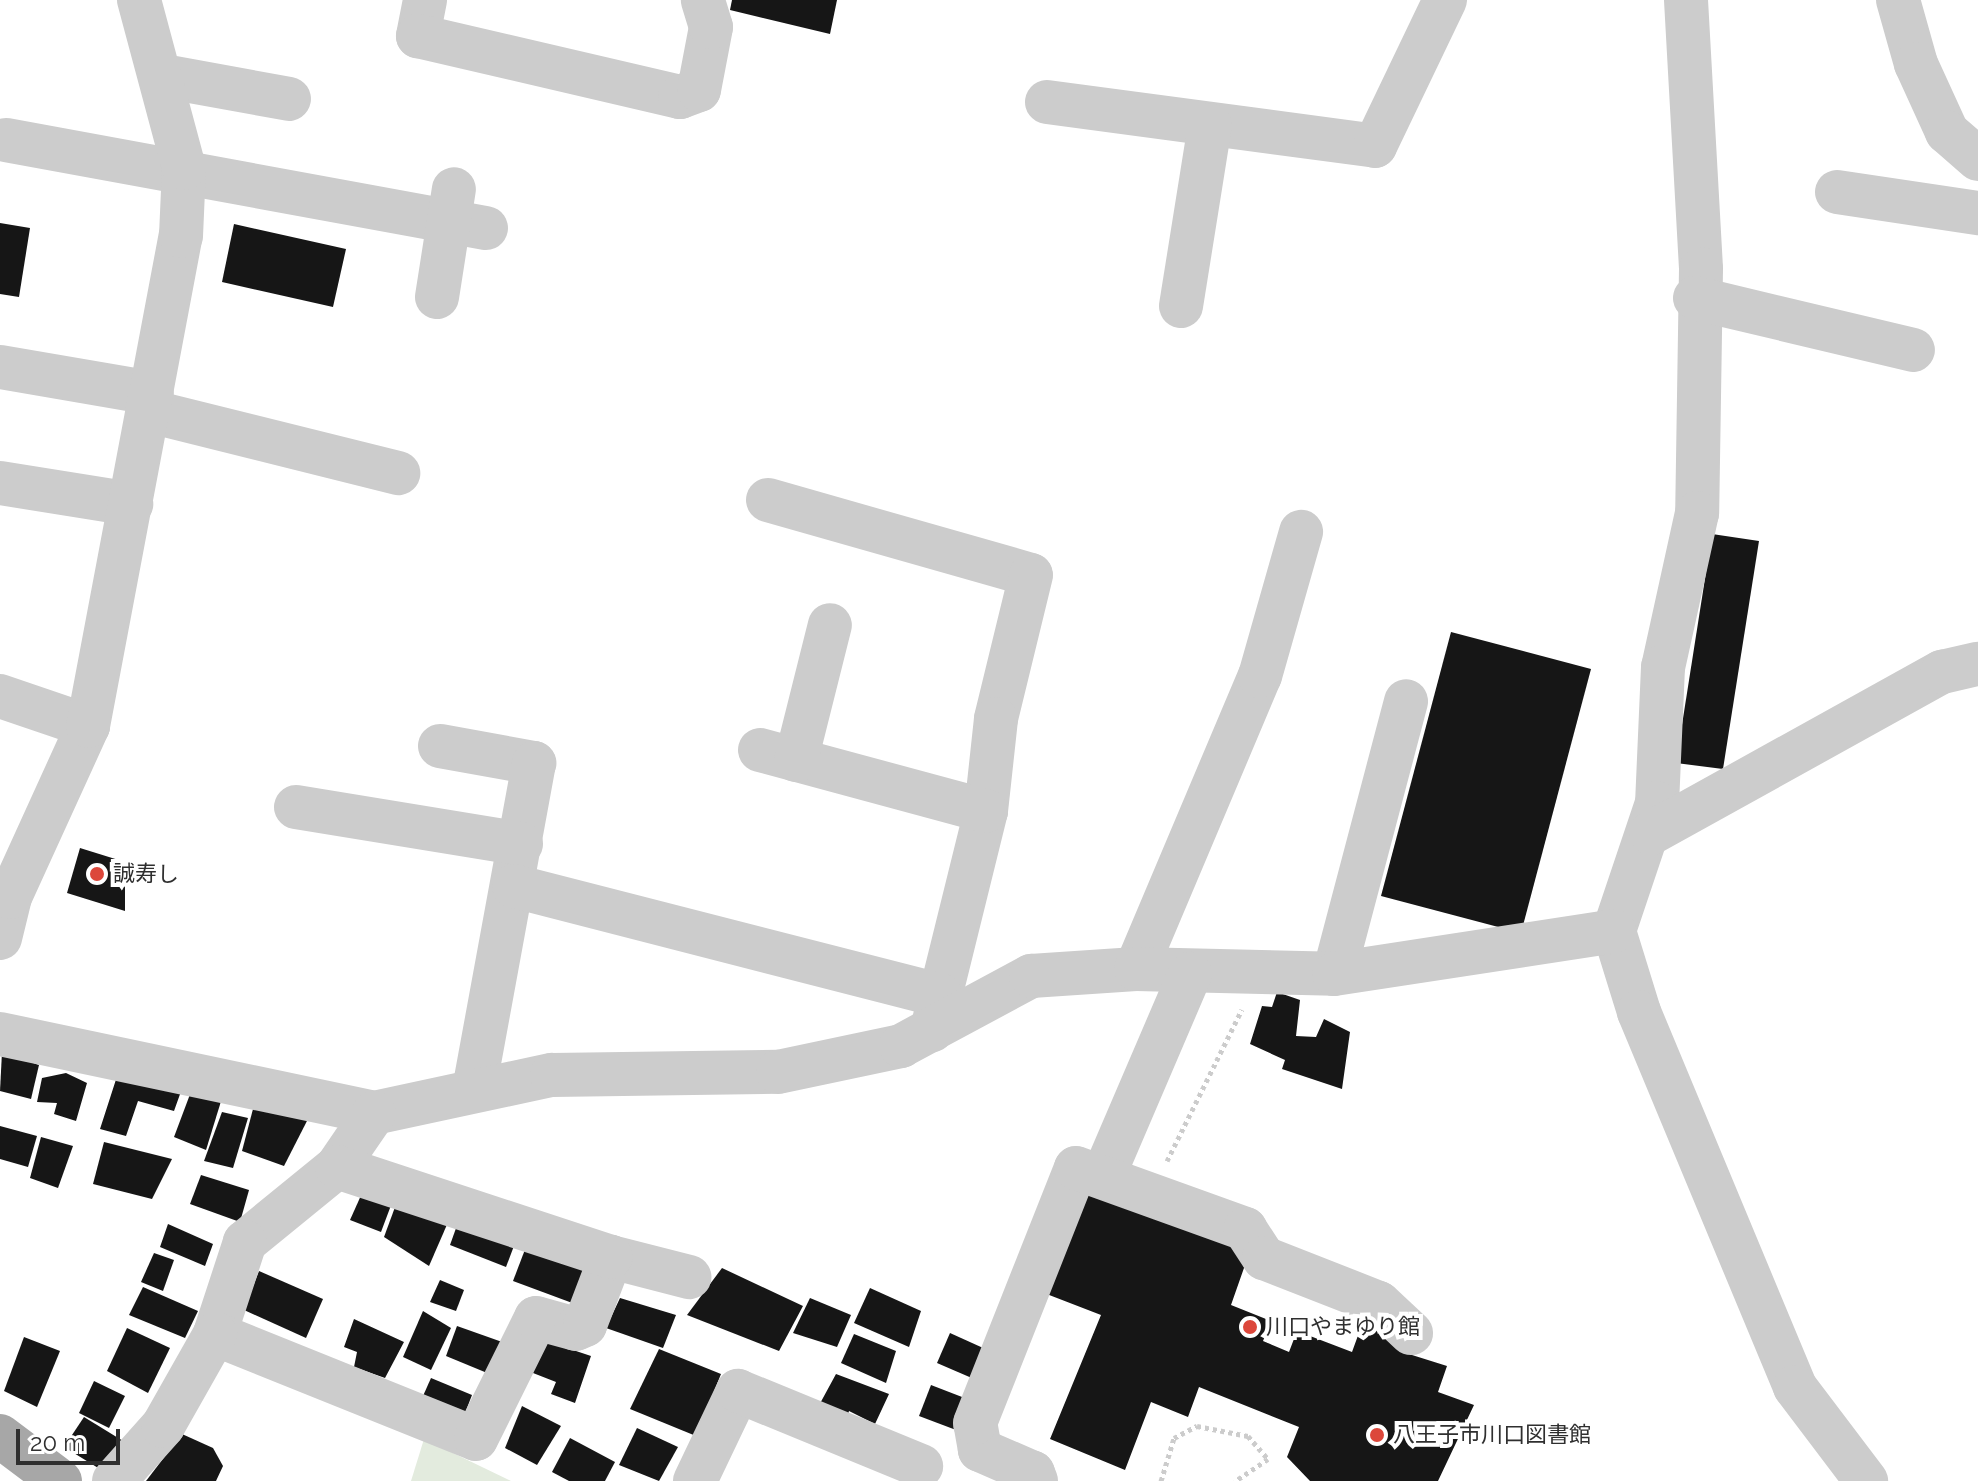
<!DOCTYPE html>
<meta charset="utf-8">
<style>
body{margin:0}
#map{position:relative;width:1978px;height:1481px;overflow:hidden;background:#fff;font-family:Raleway,"Noto Sans JP",sans-serif}
div>[style]{position:absolute}
.green>*{inset:0;background:#e3ebde}
.building>*{inset:0;background:#161616}
.path>*{height:5px;margin-top:-2.5px;transform-origin:0;background:repeating-linear-gradient(90deg,#ccc 0 4px,transparent 0 8px)}
.minor>*{height:44px;margin:-22px;padding:0 22px;transform-origin:22px;border-radius:22px;background:#ccc}
.major>*{height:44px;margin:-22px;padding:0 22px;transform-origin:22px;border-radius:22px;background:#a7a7a7}
.dots>*{width:22px;height:22px;translate:-50% -50%;box-sizing:border-box;border:4px solid #fff;border-radius:50%}
span{translate:-50% -50%;white-space:nowrap;text-align:center;line-height:1.15;-webkit-text-stroke:8px #fff;paint-order:stroke}
.poi-label{font-size:22px;color:#2f2f2f}
.left{translate:0 -50%;text-align:left}
.scale{position:absolute;left:16px;top:1429px;width:104px;height:36px;box-sizing:border-box;border:4px solid #2f2f2f;border-top:0;padding-left:10px;font-size:24px;line-height:28px;white-space:nowrap;color:#2f2f2f;-webkit-text-stroke:6px #fff;paint-order:stroke}
</style>
<div id="map">
<div class="green">
<div style="clip-path:polygon(424px 1439px,511px 1481px,411px 1481px)"></div>
</div>
<div class="building">
<div style="clip-path:polygon(732px 0,837px 0,830px 34px,730px 10px)"></div>
<div style="clip-path:polygon(0 223px,30px 228px,19px 297px,0 294px)"></div>
<div style="clip-path:polygon(234px 224px,346px 249px,333px 307px,222px 282px)"></div>
<div style="clip-path:polygon(1712px 534px,1759px 541px,1723px 769px,1676px 763px)"></div>
<div style="clip-path:polygon(1451px 632px,1591px 669px,1521px 933px,1381px 896px)"></div>
<div style="clip-path:polygon(80px 848px,125px 862px,125px 911px,67px 893px)"></div>
<div style="clip-path:polygon(1277px 992px,1300px 1000px,1296px 1036px,1316px 1037px,1324px 1019px,1350px 1032px,1342px 1089px,1282px 1069px,1285px 1060px,1250px 1044px,1262px 1006px,1272px 1007px)"></div>
<div style="clip-path:polygon(2px 1052px,39px 1065px,31px 1099px,0 1091px)"></div>
<div style="clip-path:polygon(121px 1064px,184px 1083px,174px 1111px,138px 1101px,126px 1136px,100px 1129px)"></div>
<div style="clip-path:polygon(66px 1073px,87px 1083px,76px 1121px,54px 1114px,57px 1103px,37px 1102px,42px 1078px)"></div>
<div style="clip-path:polygon(192px 1089px,222px 1098px,206px 1150px,174px 1137px)"></div>
<div style="clip-path:polygon(253px 1109px,309px 1117px,284px 1166px,242px 1151px)"></div>
<div style="clip-path:polygon(222px 1112px,248px 1118px,233px 1168px,204px 1161px)"></div>
<div style="clip-path:polygon(0 1126px,37px 1136px,28px 1167px,0 1159px)"></div>
<div style="clip-path:polygon(41px 1137px,73px 1146px,58px 1188px,30px 1178px)"></div>
<div style="clip-path:polygon(104px 1142px,172px 1159px,152px 1199px,93px 1184px)"></div>
<div style="clip-path:polygon(201px 1175px,249px 1190px,240px 1222px,190px 1204px)"></div>
<div style="clip-path:polygon(367px 1182px,396px 1192px,381px 1232px,350px 1220px)"></div>
<div style="clip-path:polygon(1086px 1190px,1251px 1248px,1231px 1305px,1271px 1321px,1263px 1341px,1289px 1352px,1297px 1331px,1352px 1352px,1364px 1319px,1418px 1340px,1412px 1355px,1447px 1366px,1438px 1392px,1474px 1405px,1438px 1481px,1310px 1481px,1287px 1457px,1299px 1427px,1199px 1387px,1188px 1417px,1151px 1402px,1125px 1470px,1050px 1439px,1101px 1315px,1044px 1293px)"></div>
<div style="clip-path:polygon(398px 1199px,449px 1220px,429px 1266px,384px 1237px)"></div>
<div style="clip-path:polygon(460px 1217px,517px 1238px,506px 1267px,450px 1245px)"></div>
<div style="clip-path:polygon(168px 1224px,213px 1244px,205px 1266px,160px 1247px)"></div>
<div style="clip-path:polygon(529px 1239px,593px 1266px,575px 1304px,513px 1281px)"></div>
<div style="clip-path:polygon(154px 1253px,174px 1260px,163px 1291px,141px 1282px)"></div>
<div style="clip-path:polygon(722px 1268px,803px 1306px,779px 1351px,687px 1315px)"></div>
<div style="clip-path:polygon(259px 1271px,323px 1299px,306px 1338px,244px 1310px)"></div>
<div style="clip-path:polygon(440px 1280px,464px 1290px,456px 1311px,430px 1302px)"></div>
<div style="clip-path:polygon(143px 1287px,198px 1311px,185px 1338px,129px 1315px)"></div>
<div style="clip-path:polygon(870px 1288px,921px 1311px,909px 1347px,854px 1323px)"></div>
<div style="clip-path:polygon(620px 1298px,676px 1315px,663px 1348px,606px 1328px)"></div>
<div style="clip-path:polygon(810px 1298px,851px 1315px,837px 1347px,793px 1333px)"></div>
<div style="clip-path:polygon(423px 1311px,451px 1328px,431px 1370px,403px 1357px)"></div>
<div style="clip-path:polygon(354px 1319px,404px 1342px,385px 1378px,354px 1367px,357px 1352px,344px 1347px)"></div>
<div style="clip-path:polygon(457px 1326px,505px 1343px,492px 1375px,446px 1356px)"></div>
<div style="clip-path:polygon(127px 1328px,170px 1348px,148px 1393px,107px 1371px)"></div>
<div style="clip-path:polygon(950px 1333px,992px 1352px,981px 1382px,937px 1363px)"></div>
<div style="clip-path:polygon(854px 1334px,896px 1351px,886px 1383px,841px 1363px)"></div>
<div style="clip-path:polygon(24px 1337px,60px 1351px,37px 1407px,4px 1391px)"></div>
<div style="clip-path:polygon(537px 1338px,591px 1356px,575px 1403px,551px 1394px,556px 1382px,533px 1373px)"></div>
<div style="clip-path:polygon(659px 1349px,721px 1374px,696px 1436px,630px 1409px)"></div>
<div style="clip-path:polygon(836px 1374px,889px 1394px,875px 1424px,849px 1411px,846px 1421px,817px 1409px)"></div>
<div style="clip-path:polygon(431px 1378px,472px 1395px,462px 1421px,419px 1405px)"></div>
<div style="clip-path:polygon(94px 1381px,125px 1396px,109px 1428px,79px 1413px)"></div>
<div style="clip-path:polygon(931px 1385px,975px 1402px,964px 1433px,919px 1416px)"></div>
<div style="clip-path:polygon(522px 1406px,561px 1426px,537px 1465px,505px 1448px)"></div>
<div style="clip-path:polygon(84px 1417px,128px 1444px,108px 1474px,64px 1447px)"></div>
<div style="clip-path:polygon(637px 1428px,678px 1447px,659px 1481px,619px 1465px)"></div>
<div style="clip-path:polygon(182px 1434px,213px 1448px,223px 1466px,216px 1481px,146px 1481px)"></div>
<div style="clip-path:polygon(570px 1438px,615px 1462px,605px 1481px,569px 1481px,552px 1472px)"></div>
</div>
<div class="path">
<div style="left:1167px;top:1161px;width:169px;rotate:-63.7deg"></div>
<div style="left:1161px;top:1481px;width:45px;rotate:-73.2deg"></div>
<div style="left:1174px;top:1438px;width:26px;rotate:-28deg"></div>
<div style="left:1197px;top:1426px;width:52px;rotate:11.1deg"></div>
<div style="left:1248px;top:1436px;width:30px;rotate:49deg"></div>
<div style="left:1268px;top:1459px;width:40px;rotate:146deg"></div>
</div>
<div class="minor">
<div style="left:425px;top:0;width:37px;rotate:101deg"></div>
<div style="left:418px;top:36px;width:269px;rotate:13.1deg"></div>
<div style="left:680px;top:97px;width:20px;rotate:-20deg"></div>
<div style="left:699px;top:90px;width:64px;rotate:-79.2deg"></div>
<div style="left:711px;top:27px;width:28px;rotate:-107deg"></div>
<div style="left:1686px;top:0;width:269px;rotate:86.8deg"></div>
<div style="left:1701px;top:269px;width:244px;rotate:90.9deg"></div>
<div style="left:1697px;top:513px;width:158px;rotate:102.4deg"></div>
<div style="left:1663px;top:667px;width:136px;rotate:92.5deg"></div>
<div style="left:1657px;top:803px;width:135px;rotate:108.6deg"></div>
<div style="left:1614px;top:931px;width:85px;rotate:72.8deg"></div>
<div style="left:1639px;top:1012px;width:406px;rotate:67.4deg"></div>
<div style="left:1795px;top:1387px;width:118px;rotate:52.9deg"></div>
<div style="left:1898px;top:0;width:66px;rotate:74.3deg"></div>
<div style="left:1916px;top:64px;width:75px;rotate:65.5deg"></div>
<div style="left:1947px;top:132px;width:41px;rotate:41.1deg"></div>
<div style="left:163px;top:76px;width:128px;rotate:10.3deg"></div>
<div style="left:1047px;top:102px;width:331px;rotate:7.6deg"></div>
<div style="left:1375px;top:146px;width:162px;rotate:-64.4deg"></div>
<div style="left:6px;top:140px;width:488px;rotate:10.4deg"></div>
<div style="left:1837px;top:192px;width:143px;rotate:8.5deg"></div>
<div style="left:437px;top:297px;width:109px;rotate:-81.1deg"></div>
<div style="left:1695px;top:298px;width:224px;rotate:13.4deg"></div>
<div style="left:1181px;top:306px;width:183px;rotate:-80.9deg"></div>
<div style="left:0;top:367px;width:154px;rotate:9.7deg"></div>
<div style="left:149px;top:411px;width:257px;rotate:14deg"></div>
<div style="left:0;top:483px;width:133px;rotate:9.1deg"></div>
<div style="left:768px;top:500px;width:273px;rotate:15.9deg"></div>
<div style="left:1031px;top:575px;width:148px;rotate:103.7deg"></div>
<div style="left:996px;top:719px;width:93px;rotate:96.2deg"></div>
<div style="left:986px;top:811px;width:226px;rotate:103.9deg"></div>
<div style="left:0;top:696px;width:93px;rotate:18.8deg"></div>
<div style="left:440px;top:746px;width:96px;rotate:10.3deg"></div>
<div style="left:534px;top:763px;width:333px;rotate:100.4deg"></div>
<div style="left:760px;top:750px;width:234px;rotate:15.1deg"></div>
<div style="left:796px;top:760px;width:139px;rotate:-75.9deg"></div>
<div style="left:296px;top:807px;width:228px;rotate:9.3deg"></div>
<div style="left:1651px;top:833px;width:333px;rotate:-29deg"></div>
<div style="left:1942px;top:672px;width:37px;rotate:-13deg"></div>
<div style="left:514px;top:886px;width:440px;rotate:14.4deg"></div>
<div style="left:0;top:938px;width:42px;rotate:-76.3deg"></div>
<div style="left:10px;top:897px;width:188px;rotate:-65.5deg"></div>
<div style="left:88px;top:726px;width:499px;rotate:-79.3deg"></div>
<div style="left:181px;top:236px;width:68px;rotate:-87.5deg"></div>
<div style="left:184px;top:168px;width:174px;rotate:-105deg"></div>
<div style="left:1136px;top:969px;width:318px;rotate:-67.1deg"></div>
<div style="left:1260px;top:676px;width:150px;rotate:-74.1deg"></div>
<div style="left:1334px;top:974px;width:282px;rotate:-75.2deg"></div>
<div style="left:0;top:1034px;width:382px;rotate:11.9deg"></div>
<div style="left:374px;top:1113px;width:182px;rotate:-12.1deg"></div>
<div style="left:552px;top:1075px;width:226px;rotate:-0.8deg"></div>
<div style="left:778px;top:1072px;width:126px;rotate:-11.9deg"></div>
<div style="left:901px;top:1046px;width:148px;rotate:-28.3deg"></div>
<div style="left:1031px;top:976px;width:105px;rotate:-3.8deg"></div>
<div style="left:1136px;top:969px;width:198px;rotate:1.4deg"></div>
<div style="left:1334px;top:974px;width:283px;rotate:-8.7deg"></div>
<div style="left:374px;top:1113px;width:65px;rotate:124.4deg"></div>
<div style="left:337px;top:1167px;width:119px;rotate:140.8deg"></div>
<div style="left:245px;top:1242px;width:97px;rotate:108.1deg"></div>
<div style="left:215px;top:1334px;width:281px;rotate:21.9deg"></div>
<div style="left:476px;top:1439px;width:135px;rotate:-63.6deg"></div>
<div style="left:536px;top:1318px;width:41px;rotate:15.4deg"></div>
<div style="left:576px;top:1329px;width:10px;rotate:-24deg"></div>
<div style="left:585px;top:1325px;width:73px;rotate:-69.1deg"></div>
<div style="left:611px;top:1257px;width:81px;rotate:14.4deg"></div>
<div style="left:337px;top:1167px;width:288px;rotate:18.2deg"></div>
<div style="left:1103px;top:1177px;width:221px;rotate:-66.8deg"></div>
<div style="left:114px;top:1481px;width:74px;rotate:-48.3deg"></div>
<div style="left:163px;top:1426px;width:106px;rotate:-60.5deg"></div>
<div style="left:695px;top:1481px;width:100px;rotate:-64.5deg"></div>
<div style="left:738px;top:1391px;width:198px;rotate:22.3deg"></div>
<div style="left:1036px;top:1481px;width:9px;rotate:-111deg"></div>
<div style="left:1033px;top:1473px;width:58px;rotate:-156.5deg"></div>
<div style="left:980px;top:1450px;width:27px;rotate:-100deg"></div>
<div style="left:975px;top:1423px;width:274px;rotate:-68.4deg"></div>
<div style="left:1076px;top:1168px;width:180px;rotate:19.8deg"></div>
<div style="left:1245px;top:1229px;width:35px;rotate:57deg"></div>
<div style="left:1264px;top:1258px;width:123px;rotate:21.4deg"></div>
<div style="left:1379px;top:1303px;width:44px;rotate:43.2deg"></div>
</div>
<div class="major">
<div style="left:0;top:1436px;width:75px;rotate:36.9deg"></div>
</div>
<div class="dots">
<div style="left:97px;top:874px;background:#dc473b"></div>
<div style="left:1250px;top:1327px;background:#dc473b"></div>
<div style="left:1377px;top:1435px;background:#dc473b"></div>
</div>
<div class="poi-label">
<span class="left" style="left:113px;top:874px">誠寿し</span>
<span class="left" style="left:1266px;top:1327px">川口やまゆり館</span>
<span class="left" style="left:1393px;top:1435px">八王子市川口図書館</span>
</div>
<div class="scale">20 m</div>
</div>
